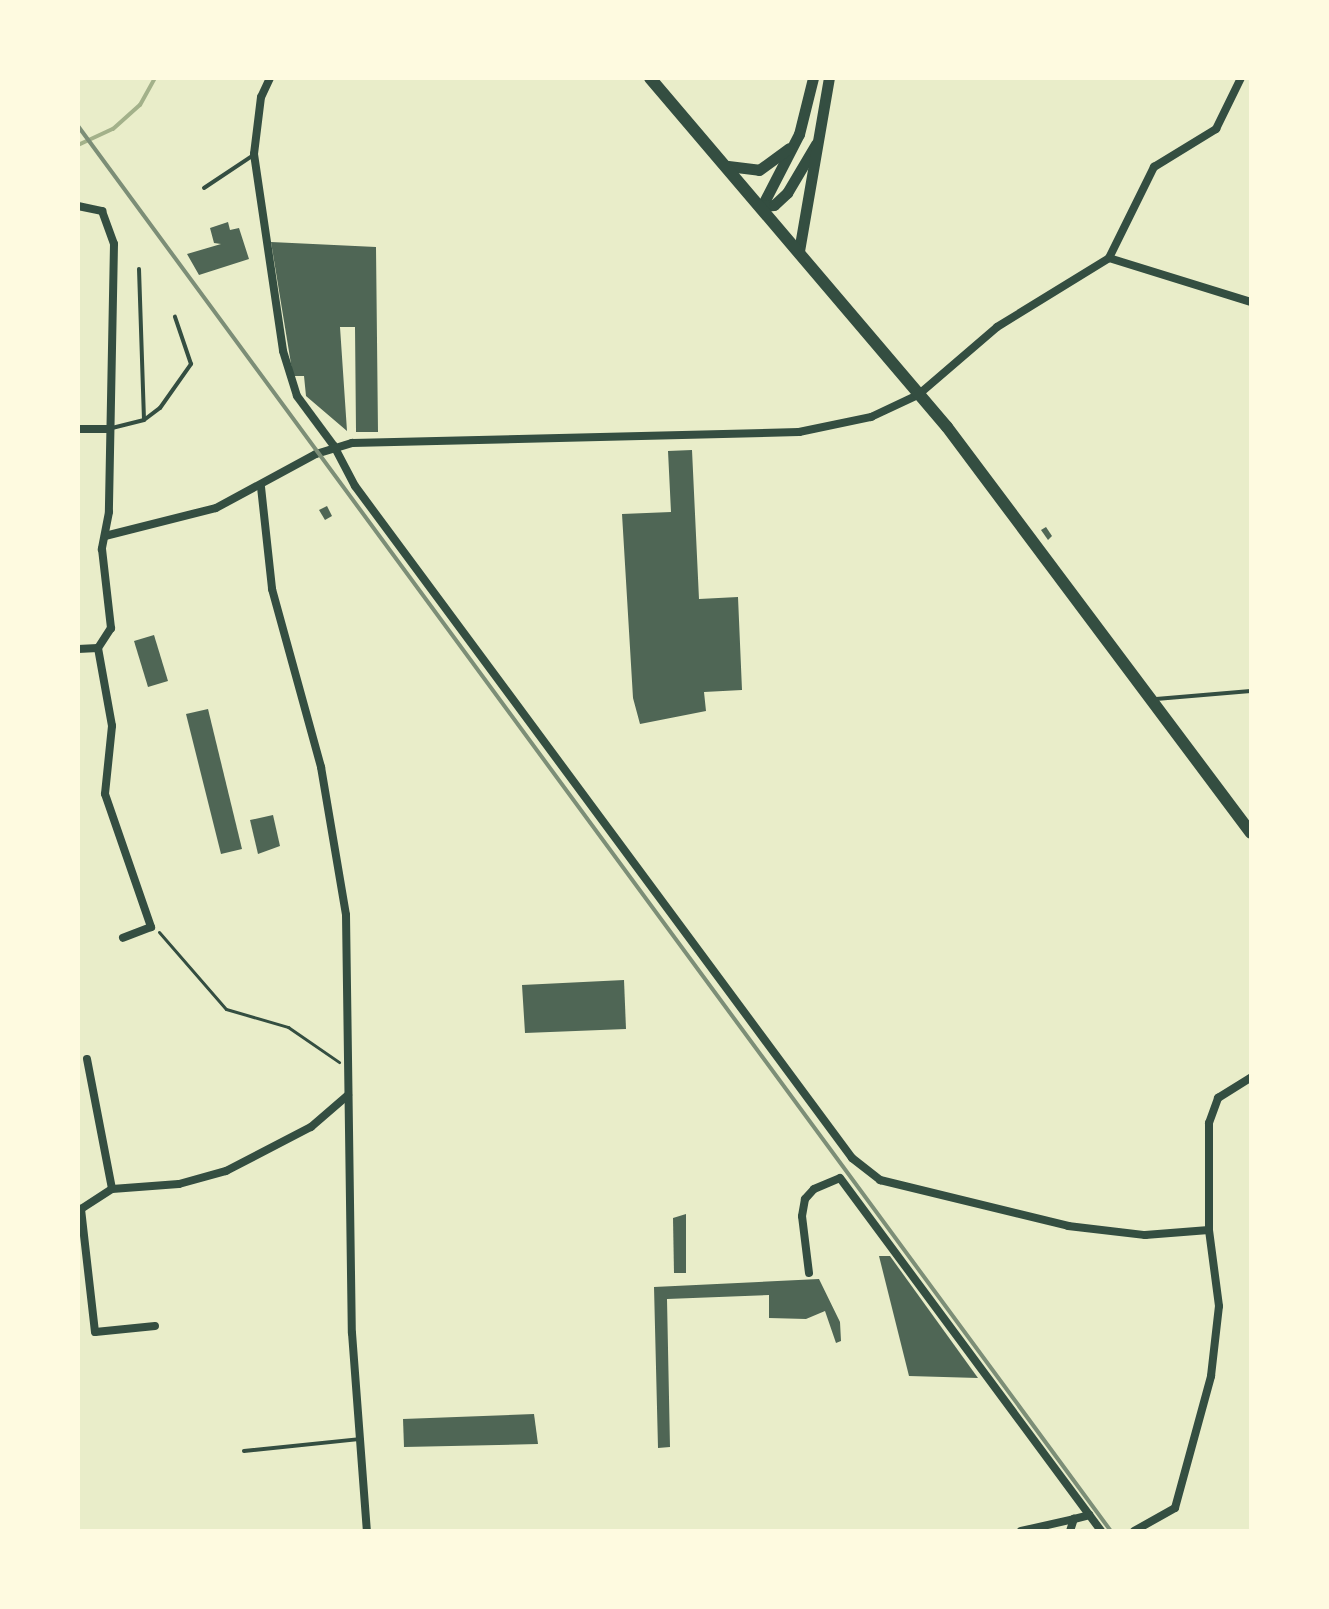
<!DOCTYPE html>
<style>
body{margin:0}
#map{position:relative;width:1329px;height:1609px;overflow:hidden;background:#e9edc9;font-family:Ubuntu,sans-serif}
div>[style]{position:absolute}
.stream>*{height:4px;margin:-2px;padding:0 2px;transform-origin:2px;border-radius:2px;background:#a3b18a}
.building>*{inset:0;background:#4f6655}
.path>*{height:3px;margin:-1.5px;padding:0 1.5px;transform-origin:1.5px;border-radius:1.5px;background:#344e41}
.service>*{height:4px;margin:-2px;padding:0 2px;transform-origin:2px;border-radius:2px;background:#344e41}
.minor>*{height:8px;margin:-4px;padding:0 4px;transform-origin:4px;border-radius:4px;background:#344e41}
.secondary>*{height:11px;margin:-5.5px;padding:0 5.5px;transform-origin:5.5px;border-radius:5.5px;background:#344e41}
.primary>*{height:12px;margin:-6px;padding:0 6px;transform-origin:6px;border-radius:6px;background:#344e41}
.rail>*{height:4px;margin:-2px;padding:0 2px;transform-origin:2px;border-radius:2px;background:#7c8e77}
span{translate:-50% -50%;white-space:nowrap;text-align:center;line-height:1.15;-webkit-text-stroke:6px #fefae0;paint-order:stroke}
.frame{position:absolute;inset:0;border:80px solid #fefae0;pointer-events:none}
</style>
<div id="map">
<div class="stream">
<div style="left:78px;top:145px;width:38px;rotate:-25deg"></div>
<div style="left:113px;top:129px;width:36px;rotate:-42deg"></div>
<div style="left:140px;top:105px;width:31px;rotate:-61deg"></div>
</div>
<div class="building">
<div style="clip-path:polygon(228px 222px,230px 230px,239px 228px,249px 259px,199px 275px,187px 254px,221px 244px,214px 243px,210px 228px)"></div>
<div style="clip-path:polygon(271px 242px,376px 247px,378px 432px,356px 432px,355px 327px,340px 327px,347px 431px,306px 396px,304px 376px,293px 376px)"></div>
<div style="clip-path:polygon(692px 450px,699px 599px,738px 597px,742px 690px,704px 692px,706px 711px,640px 724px,633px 698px,622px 514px,671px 512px,668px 451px)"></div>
<div style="clip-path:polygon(327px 506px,332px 516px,325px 520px,319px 510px)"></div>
<div style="clip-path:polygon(1046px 527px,1052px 536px,1048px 540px,1041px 530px)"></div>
<div style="clip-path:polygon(154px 635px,168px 681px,148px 687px,134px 641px)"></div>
<div style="clip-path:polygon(208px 709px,242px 849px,221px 854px,186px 714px)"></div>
<div style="clip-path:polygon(273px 815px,280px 846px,258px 854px,250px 820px)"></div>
<div style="clip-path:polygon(624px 980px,626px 1029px,525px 1033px,522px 985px)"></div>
<div style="clip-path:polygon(686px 1214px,686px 1273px,674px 1273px,673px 1218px)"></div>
<div style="clip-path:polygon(879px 1256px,890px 1256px,978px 1378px,909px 1376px)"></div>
<div style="clip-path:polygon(819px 1279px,840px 1322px,841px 1341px,836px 1343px,825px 1311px,806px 1319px,769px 1318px,769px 1295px,667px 1299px,670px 1447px,658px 1448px,654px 1287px)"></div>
<div style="clip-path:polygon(534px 1414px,538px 1444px,404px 1447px,403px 1419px)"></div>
</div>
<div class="path">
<div style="left:159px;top:932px;width:102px;rotate:49deg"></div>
<div style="left:226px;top:1009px;width:65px;rotate:16.2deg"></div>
<div style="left:288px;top:1027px;width:62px;rotate:34.5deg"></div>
</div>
<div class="service">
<div style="left:204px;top:188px;width:58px;rotate:-33.7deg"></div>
<div style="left:139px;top:269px;width:151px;rotate:88.1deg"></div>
<div style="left:112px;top:428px;width:33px;rotate:-14deg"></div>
<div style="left:144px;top:420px;width:20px;rotate:-37deg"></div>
<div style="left:160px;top:408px;width:54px;rotate:-54.8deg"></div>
<div style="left:191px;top:364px;width:50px;rotate:-108.8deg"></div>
<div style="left:1156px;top:699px;width:95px;rotate:-4.8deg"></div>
<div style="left:244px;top:1451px;width:118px;rotate:-5.9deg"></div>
</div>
<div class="minor">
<div style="left:270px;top:78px;width:21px;rotate:115deg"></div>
<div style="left:261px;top:97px;width:57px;rotate:97deg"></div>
<div style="left:254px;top:154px;width:199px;rotate:81.6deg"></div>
<div style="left:283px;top:351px;width:47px;rotate:72.7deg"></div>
<div style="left:297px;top:396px;width:62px;rotate:53.5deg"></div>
<div style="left:334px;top:446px;width:45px;rotate:62.3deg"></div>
<div style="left:355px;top:486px;width:836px;rotate:53.51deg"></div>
<div style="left:852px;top:1158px;width:36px;rotate:38deg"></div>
<div style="left:880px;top:1180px;width:194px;rotate:13.7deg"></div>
<div style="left:1068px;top:1226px;width:78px;rotate:6.7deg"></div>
<div style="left:1145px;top:1235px;width:64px;rotate:-4.5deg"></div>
<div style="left:78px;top:206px;width:25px;rotate:12deg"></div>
<div style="left:102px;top:211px;width:35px;rotate:70deg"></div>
<div style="left:114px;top:244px;width:268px;rotate:91.1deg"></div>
<div style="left:109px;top:512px;width:38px;rotate:101deg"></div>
<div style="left:102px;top:549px;width:80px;rotate:83.5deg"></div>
<div style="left:111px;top:628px;width:24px;rotate:123deg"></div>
<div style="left:1109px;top:258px;width:102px;rotate:-63.7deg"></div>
<div style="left:1154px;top:167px;width:73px;rotate:-31.5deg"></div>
<div style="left:1216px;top:129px;width:57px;rotate:-63.9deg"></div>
<div style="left:78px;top:429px;width:31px"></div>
<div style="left:261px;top:487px;width:103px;rotate:83.8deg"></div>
<div style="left:272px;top:589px;width:185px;rotate:74.6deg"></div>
<div style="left:321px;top:767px;width:150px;rotate:80.4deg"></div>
<div style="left:346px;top:915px;width:418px;rotate:89.2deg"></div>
<div style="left:352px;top:1333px;width:199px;rotate:85.7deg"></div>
<div style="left:105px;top:536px;width:114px;rotate:-14.2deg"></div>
<div style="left:216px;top:508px;width:114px;rotate:-28.4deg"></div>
<div style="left:316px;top:454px;width:38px;rotate:-17deg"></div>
<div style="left:352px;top:443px;width:447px;rotate:-1.4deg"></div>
<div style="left:799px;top:432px;width:74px;rotate:-11.8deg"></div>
<div style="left:871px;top:417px;width:52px;rotate:-25.1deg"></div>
<div style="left:918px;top:395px;width:104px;rotate:-40.7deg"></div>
<div style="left:997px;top:327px;width:132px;rotate:-31.6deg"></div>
<div style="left:1109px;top:258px;width:149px;rotate:17.2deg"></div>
<div style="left:98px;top:648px;width:79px;rotate:79.8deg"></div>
<div style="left:112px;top:726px;width:68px;rotate:95.9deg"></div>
<div style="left:105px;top:794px;width:141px;rotate:70.9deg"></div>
<div style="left:151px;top:927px;width:30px;rotate:159deg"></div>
<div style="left:78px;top:649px;width:20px;rotate:-3deg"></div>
<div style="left:87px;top:1059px;width:132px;rotate:79.1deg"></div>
<div style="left:809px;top:1273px;width:57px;rotate:-97deg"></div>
<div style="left:802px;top:1216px;width:17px;rotate:-80deg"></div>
<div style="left:805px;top:1199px;width:13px;rotate:-48deg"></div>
<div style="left:814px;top:1189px;width:28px;rotate:-23deg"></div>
<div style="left:840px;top:1178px;width:439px;rotate:53.5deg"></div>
<div style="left:155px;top:1326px;width:60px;rotate:174.3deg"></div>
<div style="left:95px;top:1332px;width:124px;rotate:-96.5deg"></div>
<div style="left:81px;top:1209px;width:37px;rotate:-33deg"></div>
<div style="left:112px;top:1189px;width:67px;rotate:-4.3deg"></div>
<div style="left:179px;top:1184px;width:49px;rotate:-15.5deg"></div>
<div style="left:226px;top:1171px;width:96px;rotate:-27.4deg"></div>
<div style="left:311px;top:1127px;width:49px;rotate:-40.9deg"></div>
<div style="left:1021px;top:1531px;width:54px;rotate:-12.8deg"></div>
<div style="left:1070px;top:1531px;width:13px;rotate:-72deg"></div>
<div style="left:1074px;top:1519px;width:16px;rotate:-14deg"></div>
<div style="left:1134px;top:1531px;width:47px;rotate:-29.3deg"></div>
<div style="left:1175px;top:1508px;width:137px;rotate:-74.7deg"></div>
<div style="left:1211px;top:1376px;width:70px;rotate:-83.5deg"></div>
<div style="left:1219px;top:1306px;width:77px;rotate:-97.5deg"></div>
<div style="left:1209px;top:1230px;width:107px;rotate:-90deg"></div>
<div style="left:1209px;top:1123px;width:27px;rotate:-70deg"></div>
<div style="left:1218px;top:1098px;width:39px;rotate:-32deg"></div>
</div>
<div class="secondary">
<div style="left:813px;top:78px;width:58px;rotate:104deg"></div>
<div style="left:799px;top:134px;width:81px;rotate:117.2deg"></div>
<div style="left:762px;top:206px;width:12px;rotate:-5deg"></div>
<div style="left:774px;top:205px;width:18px;rotate:-43deg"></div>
<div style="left:787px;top:193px;width:57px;rotate:-59.4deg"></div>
<div style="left:728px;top:166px;width:31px;rotate:7deg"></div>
<div style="left:759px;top:170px;width:37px;rotate:-36deg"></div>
<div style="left:799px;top:251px;width:176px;rotate:-80.2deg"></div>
</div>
<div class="primary">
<div style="left:650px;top:78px;width:458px;rotate:49.6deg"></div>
<div style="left:947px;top:427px;width:507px;rotate:53.18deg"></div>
</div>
<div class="rail">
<div style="left:78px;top:126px;width:1744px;rotate:53.68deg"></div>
</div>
<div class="frame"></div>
</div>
